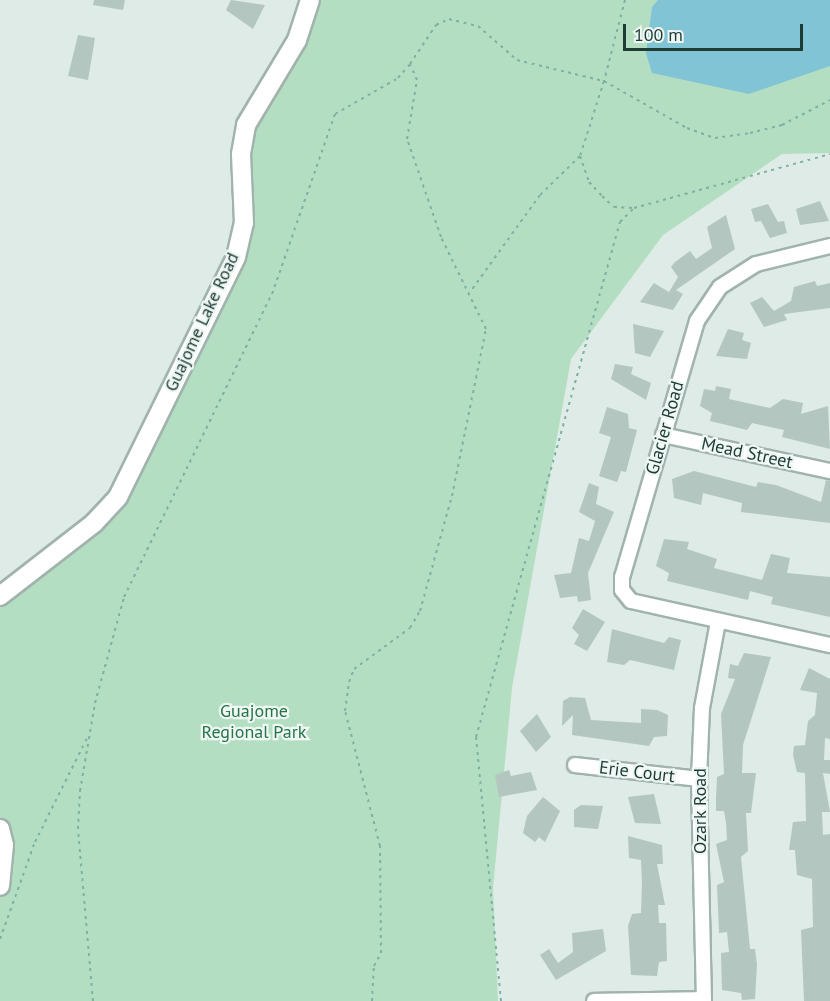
<!DOCTYPE html>
<style>
body{margin:0}
#map{position:relative;width:830px;height:1001px;overflow:hidden;background:#deebe6;font-family:"PT Sans",sans-serif}
div>[style]{position:absolute}
.green>*{inset:0;background:#b4dec2}
.water>*{inset:0;background:#81c4d5}
.building>*{inset:0;background:#b3c6bf}
.path>*{height:2px;margin-top:-1px;transform-origin:0;background:repeating-linear-gradient(90deg,#7cb1a3 0 3px,transparent 0 7.5px)}
.roads{filter:drop-shadow(2px 0 #a1b3ad) drop-shadow(-2px 0 #a1b3ad) drop-shadow(0 2px #a1b3ad) drop-shadow(0 -2px #a1b3ad)}
.street>*{height:14px;margin:-7px;padding:0 7px;transform-origin:7px;border-radius:7px;background:#fff}
.secondary>*{height:18px;margin:-9px;padding:0 9px;transform-origin:9px;border-radius:9px;background:#fff}
span{translate:-50% -50%;white-space:nowrap;text-align:center;line-height:1.15;-webkit-text-stroke:4.5px #eef7f3;paint-order:stroke}
.street-label{font-size:18px;color:#1e3b35}
.park-label{font-size:18px;color:#267548}
.scale{position:absolute;left:623px;top:24px;width:180px;height:27px;box-sizing:border-box;border:3px solid #1e3b35;border-top:0;padding-left:8px;font-size:18px;line-height:21px;white-space:nowrap;color:#1e3b35;-webkit-text-stroke:4px #eef7f3;paint-order:stroke}
</style>
<div id="map">
<div class="green">
<div style="clip-path:polygon(311px 0,830px 0,830px 153px,782px 154px,663px 235px,571px 359px,512px 688px,493px 888px,498px 1001px,0 1001px,0 596px,99px 520px,236px 258px,241px 155px)"></div>
</div>
<div class="water">
<div style="clip-path:polygon(658px 0,830px 0,830px 66px,749px 94px,652px 73px,646px 53px,652px 7px)"></div>
</div>
<div class="building">
<div style="clip-path:polygon(94px 0,125px 0,123px 10px,93px 5px)"></div>
<div style="clip-path:polygon(231px 0,265px 5px,253px 29px,226px 10px)"></div>
<div style="clip-path:polygon(78px 35px,95px 38px,88px 80px,68px 76px)"></div>
<div style="clip-path:polygon(820px 201px,829px 221px,800px 225px,796px 209px)"></div>
<div style="clip-path:polygon(768px 204px,778px 222px,784px 221px,787px 233px,770px 238px,761px 221px,755px 222px,751px 209px)"></div>
<div style="clip-path:polygon(726px 215px,735px 249px,676px 290px,683px 294px,673px 310px,640px 302px,654px 283px,669px 292px,678px 277px,671px 267px,675px 262px,690px 251px,696px 259px,712px 248px,707px 227px)"></div>
<div style="clip-path:polygon(815px 281px,817px 286px,830px 283px,830px 308px,784px 314px,787px 320px,764px 327px,750px 303px,762px 297px,774px 311px,791px 301px,794px 287px)"></div>
<div style="clip-path:polygon(633px 324px,664px 331px,650px 357px,635px 353px)"></div>
<div style="clip-path:polygon(728px 329px,744px 333px,742px 340px,751px 343px,747px 359px,716px 356px)"></div>
<div style="clip-path:polygon(615px 364px,633px 367px,631px 374px,651px 383px,646px 400px,611px 379px)"></div>
<div style="clip-path:polygon(716px 386px,731px 389px,729px 399px,770px 408px,783px 399px,803px 403px,801px 414px,828px 406px,830px 449px,782px 437px,784px 430px,752px 423px,747px 430px,710px 421px,712px 413px,700px 406px,704px 389px,715px 391px)"></div>
<div style="clip-path:polygon(607px 407px,628px 414px,629px 428px,637px 430px,626px 472px,621px 471px,617px 482px,599px 476px,611px 437px,599px 433px)"></div>
<div style="clip-path:polygon(694px 471px,756px 487px,758px 482px,776px 485px,821px 502px,826px 480px,830px 481px,830px 523px,741px 512px,742px 503px,703px 493px,701px 505px,674px 498px,672px 479px)"></div>
<div style="clip-path:polygon(589px 483px,599px 487px,596px 504px,614px 512px,588px 573px,591px 600px,578px 602px,577px 596px,560px 598px,554px 575px,571px 573px,579px 538px,589px 541px,595px 521px,579px 512px)"></div>
<div style="clip-path:polygon(664px 539px,689px 542px,687px 549px,717px 559px,714px 568px,762px 580px,771px 554px,790px 558px,787px 573px,830px 577px,830px 617px,771px 604px,773px 597px,750px 591px,748px 600px,667px 581px,669px 573px,656px 566px)"></div>
<div style="clip-path:polygon(583px 609px,605px 622px,587px 651px,574px 644px,579px 635px,572px 628px)"></div>
<div style="clip-path:polygon(612px 629px,664px 643px,669px 637px,681px 640px,674px 670px,630px 660px,624px 665px,607px 662px)"></div>
<div style="clip-path:polygon(744px 653px,771px 657px,743px 745px,742px 773px,756px 773px,751px 813px,746px 813px,748px 851px,741px 857px,750px 949px,755px 949px,757px 964px,755px 999px,742px 1000px,741px 993px,722px 990px,721px 953px,729px 952px,727px 932px,719px 933px,717px 885px,724px 882px,716px 844px,727px 840px,726px 823px,724px 811px,716px 811px,716px 798px,717px 777px,724px 774px,721px 714px,735px 679px,728px 678px,730px 664px,738px 666px)"></div>
<div style="clip-path:polygon(809px 668px,830px 679px,830px 739px,825px 738px,824px 760px,830px 760px,830px 774px,823px 773px,830px 812px,822px 812px,823px 835px,830px 834px,830px 1001px,804px 1001px,801px 930px,813px 927px,812px 879px,797px 875px,795px 850px,789px 850px,793px 822px,806px 821px,805px 773px,797px 772px,793px 755px,794px 746px,805px 745px,808px 721px,815px 715px,817px 693px,800px 690px)"></div>
<div style="clip-path:polygon(570px 697px,585px 698px,591px 720px,641px 723px,641px 709px,657px 710px,668px 715px,667px 736px,654px 737px,649px 746px,572px 735px,573px 715px,562px 726px,563px 701px)"></div>
<div style="clip-path:polygon(537px 714px,551px 737px,536px 752px,520px 731px)"></div>
<div style="clip-path:polygon(509px 770px,511px 776px,531px 772px,537px 790px,499px 797px,495px 775px)"></div>
<div style="clip-path:polygon(654px 794px,661px 824px,635px 823px,628px 797px)"></div>
<div style="clip-path:polygon(543px 797px,560px 811px,545px 842px,539px 837px,535px 842px,523px 833px,527px 816px)"></div>
<div style="clip-path:polygon(581px 805px,603px 806px,598px 829px,574px 827px,574px 810px)"></div>
<div style="clip-path:polygon(628px 836px,662px 845px,663px 864px,657px 864px,665px 905px,658px 905px,659px 923px,666px 923px,667px 961px,659px 962px,657px 976px,631px 975px,628px 926px,632px 914px,641px 913px,642px 884px,641px 860px,629px 858px)"></div>
<div style="clip-path:polygon(603px 929px,606px 951px,556px 980px,540px 955px,549px 949px,558px 963px,573px 952px,572px 933px)"></div>
</div>
<div class="path">
<div style="left:625px;top:0;width:84px;rotate:104.5deg"></div>
<div style="left:604px;top:81px;width:95px;rotate:29.5deg"></div>
<div style="left:687px;top:128px;width:30px;rotate:20deg"></div>
<div style="left:715px;top:138px;width:35px;rotate:-8deg"></div>
<div style="left:750px;top:133px;width:33px;rotate:-14deg"></div>
<div style="left:782px;top:125px;width:54px;rotate:-27.5deg"></div>
<div style="left:580px;top:156px;width:28px;rotate:71deg"></div>
<div style="left:589px;top:182px;width:19px;rotate:47deg"></div>
<div style="left:602px;top:196px;width:16px;rotate:43deg"></div>
<div style="left:614px;top:207px;width:20px;rotate:3deg"></div>
<div style="left:0;top:939px;width:103px;rotate:-70.2deg"></div>
<div style="left:35px;top:842px;width:119px;rotate:-63.4deg"></div>
<div style="left:93px;top:1001px;width:173px;rotate:-95deg"></div>
<div style="left:78px;top:829px;width:38px;rotate:-87deg"></div>
<div style="left:80px;top:791px;width:89px;rotate:-80.3deg"></div>
<div style="left:95px;top:703px;width:110px;rotate:-74.7deg"></div>
<div style="left:124px;top:597px;width:337px;rotate:-64deg"></div>
<div style="left:272px;top:294px;width:191px;rotate:-70.7deg"></div>
<div style="left:335px;top:114px;width:73px;rotate:-29.7deg"></div>
<div style="left:398px;top:78px;width:18px;rotate:-49deg"></div>
<div style="left:372px;top:1001px;width:35px;rotate:-87deg"></div>
<div style="left:374px;top:966px;width:15px;rotate:-62deg"></div>
<div style="left:381px;top:953px;width:107px;rotate:-90.5deg"></div>
<div style="left:380px;top:846px;width:139px;rotate:-104.5deg"></div>
<div style="left:345px;top:711px;width:29px;rotate:-82deg"></div>
<div style="left:349px;top:682px;width:14px;rotate:-69deg"></div>
<div style="left:354px;top:669px;width:69px;rotate:-36.2deg"></div>
<div style="left:410px;top:628px;width:20px;rotate:-60deg"></div>
<div style="left:420px;top:611px;width:119px;rotate:-74.5deg"></div>
<div style="left:452px;top:496px;width:170px;rotate:-78.5deg"></div>
<div style="left:486px;top:329px;width:102px;rotate:-116.1deg"></div>
<div style="left:441px;top:237px;width:104px;rotate:-109.1deg"></div>
<div style="left:407px;top:139px;width:60px;rotate:-80.4deg"></div>
<div style="left:417px;top:80px;width:17px;rotate:-114deg"></div>
<div style="left:410px;top:64px;width:47px;rotate:-56.3deg"></div>
<div style="left:436px;top:25px;width:14px;rotate:-25deg"></div>
<div style="left:449px;top:19px;width:30px;rotate:14deg"></div>
<div style="left:478px;top:26px;width:52px;rotate:41.1deg"></div>
<div style="left:517px;top:60px;width:89px;rotate:13.6deg"></div>
<div style="left:604px;top:81px;width:79px;rotate:107.7deg"></div>
<div style="left:580px;top:156px;width:56px;rotate:135.7deg"></div>
<div style="left:540px;top:195px;width:120px;rotate:125.8deg"></div>
<div style="left:501px;top:1001px;width:265px;rotate:-95.4deg"></div>
<div style="left:476px;top:737px;width:535px;rotate:-74.38deg"></div>
<div style="left:620px;top:222px;width:20px;rotate:-45deg"></div>
<div style="left:634px;top:208px;width:203px;rotate:-15.4deg"></div>
</div>
<div class="roads">
<div class="street">
<div style="left:830px;top:246px;width:76px;rotate:166.3deg"></div>
<div style="left:756px;top:264px;width:43px;rotate:147.4deg"></div>
<div style="left:720px;top:287px;width:41px;rotate:124.1deg"></div>
<div style="left:697px;top:321px;width:267px;rotate:106.3deg"></div>
<div style="left:622px;top:577px;width:13px;rotate:90deg"></div>
<div style="left:622px;top:590px;width:14px;rotate:51deg"></div>
<div style="left:631px;top:601px;width:204px;rotate:12.5deg"></div>
<div style="left:663px;top:435px;width:171px;rotate:12.2deg"></div>
<div style="left:575px;top:765px;width:125px;rotate:6.4deg"></div>
<div style="left:594px;top:1001px;width:110px;rotate:-1deg"></div>
<div style="left:704px;top:1001px;width:222px;rotate:-91.3deg"></div>
<div style="left:699px;top:779px;width:71px;rotate:-87.6deg"></div>
<div style="left:702px;top:708px;width:87px;rotate:-79.5deg"></div>
</div>
<div class="secondary">
<div style="left:0;top:596px;width:119px;rotate:-37.8deg"></div>
<div style="left:94px;top:523px;width:35px;rotate:-47deg"></div>
<div style="left:118px;top:497px;width:267px;rotate:-63.8deg"></div>
<div style="left:236px;top:257px;width:35px;rotate:-77deg"></div>
<div style="left:244px;top:223px;width:69px;rotate:-92.5deg"></div>
<div style="left:241px;top:154px;width:29px;rotate:-80deg"></div>
<div style="left:246px;top:125px;width:99px;rotate:-59deg"></div>
<div style="left:297px;top:40px;width:42px;rotate:-72deg"></div>
<div style="left:0;top:829px;width:16px;rotate:76deg"></div>
<div style="left:4px;top:845px;width:41px;rotate:95.6deg"></div>
</div>
</div>
<div class="street-label">
<span style="left:202px;top:322px;rotate:-65deg">Guajome Lake Road</span>
<span style="left:665px;top:428px;rotate:-74deg">Glacier Road</span>
<span style="left:747px;top:453px;rotate:12deg">Mead Street</span>
<span style="left:637px;top:772px;rotate:7deg">Erie Court</span>
<span style="left:700px;top:811px;rotate:-90deg">Ozark Road</span>
</div>
<div class="park-label">
<span style="left:254px;top:722px">Guajome<br>Regional Park</span>
</div>
<div class="scale">100 m</div>
</div>
